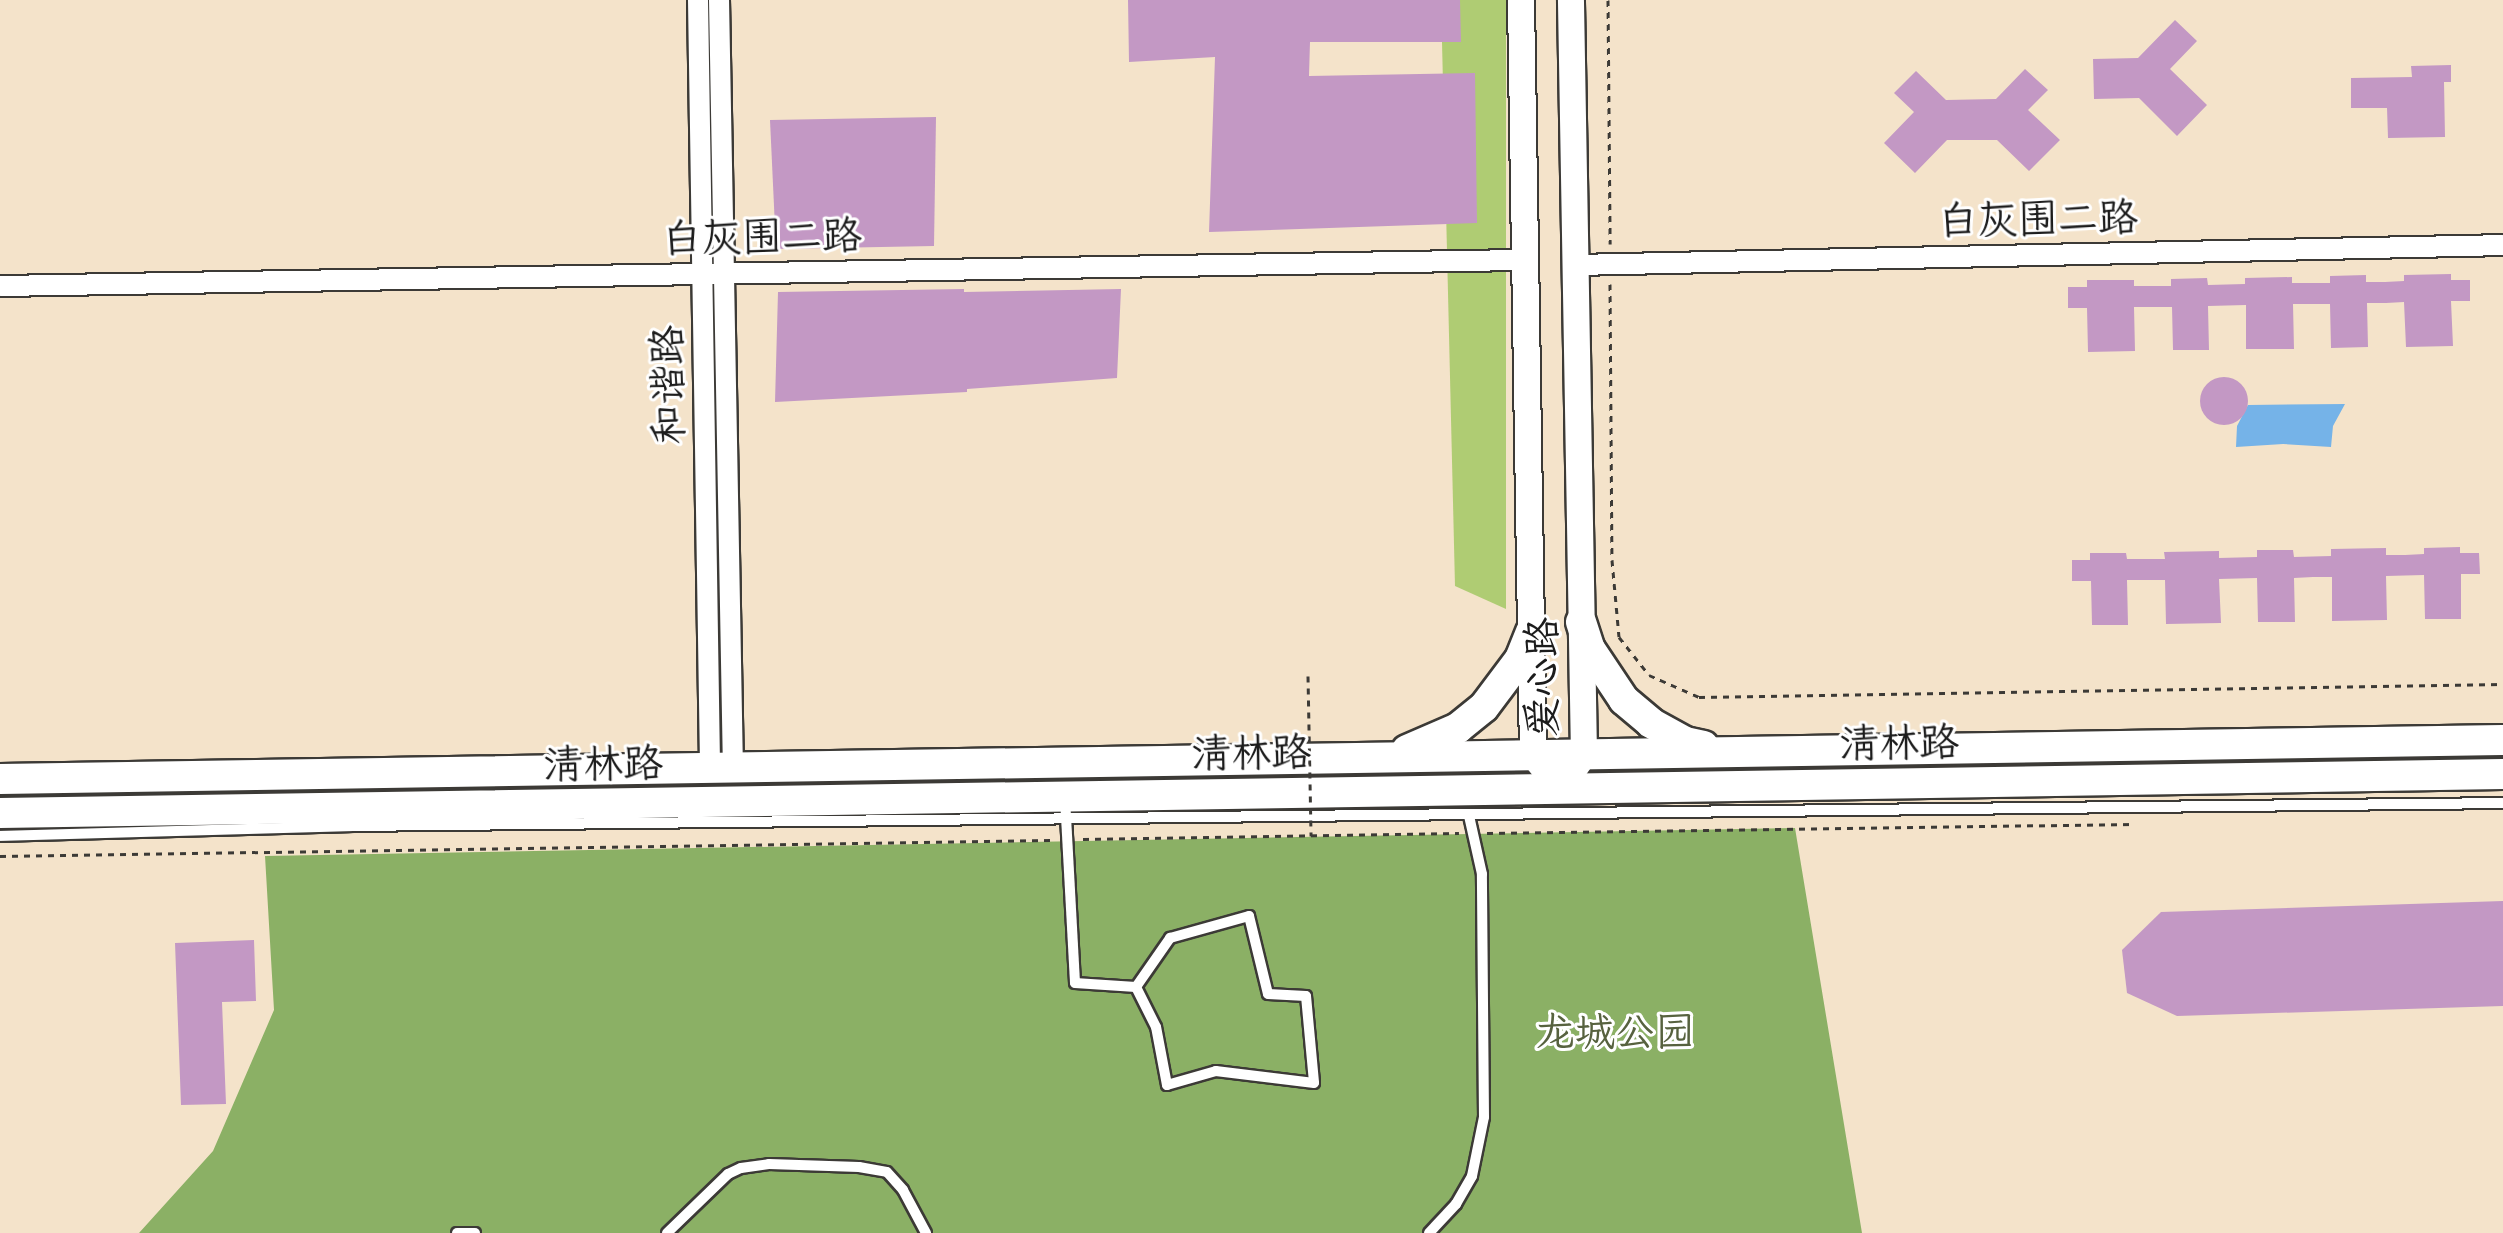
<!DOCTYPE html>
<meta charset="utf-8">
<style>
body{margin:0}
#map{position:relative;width:2503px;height:1233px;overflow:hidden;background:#f4e3ca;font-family:Caveat,"LXGW WenKai TC",sans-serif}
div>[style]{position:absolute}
.green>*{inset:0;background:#afcc73}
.forest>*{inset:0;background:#8bb065}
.water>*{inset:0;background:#75b3e8}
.building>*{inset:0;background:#c398c4}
.round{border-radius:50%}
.path>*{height:3px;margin-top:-1.5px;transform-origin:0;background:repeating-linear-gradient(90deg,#3c3a36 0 6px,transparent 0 12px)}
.roads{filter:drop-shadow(2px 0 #3c3a36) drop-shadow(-2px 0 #3c3a36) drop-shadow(0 2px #3c3a36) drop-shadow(0 -2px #3c3a36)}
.service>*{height:10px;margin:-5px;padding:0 5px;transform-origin:5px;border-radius:5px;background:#fff}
.minor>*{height:20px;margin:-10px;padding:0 10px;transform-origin:10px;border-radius:10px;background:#fff}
.tertiary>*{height:26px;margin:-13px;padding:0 13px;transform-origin:13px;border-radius:13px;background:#fff}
.secondary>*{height:30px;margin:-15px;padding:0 15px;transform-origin:15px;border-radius:15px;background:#fff}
.path-bridge>*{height:3px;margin-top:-1.5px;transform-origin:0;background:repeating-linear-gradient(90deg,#3c3a36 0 6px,transparent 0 12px)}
span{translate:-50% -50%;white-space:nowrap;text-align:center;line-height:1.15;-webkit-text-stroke:6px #fff;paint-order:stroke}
.street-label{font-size:40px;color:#1c1c1c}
.park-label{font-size:40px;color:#57623f}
</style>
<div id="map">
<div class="green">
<div style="clip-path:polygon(1441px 0,1506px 0,1506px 609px,1455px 586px)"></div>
</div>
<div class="forest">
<div style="clip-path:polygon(1795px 828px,1862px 1233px,116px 1233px,139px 1233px,213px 1151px,274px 1010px,265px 856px)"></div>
</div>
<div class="water">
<div style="clip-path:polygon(2345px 404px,2333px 426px,2331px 447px,2283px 444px,2236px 447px,2237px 426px,2248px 405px)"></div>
</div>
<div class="building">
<div style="clip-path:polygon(1128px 0,1460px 0,1461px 42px,1310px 42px,1309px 76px,1475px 73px,1477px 223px,1209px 232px,1215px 57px,1129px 62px)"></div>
<div style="clip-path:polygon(2175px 20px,2197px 41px,2170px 69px,2207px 105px,2177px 136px,2139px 98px,2094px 99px,2093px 59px,2138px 58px)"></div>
<div style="clip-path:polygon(2451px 65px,2451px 82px,2444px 82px,2445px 137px,2388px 138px,2387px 108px,2351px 108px,2351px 78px,2412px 77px,2411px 66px)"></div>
<div style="clip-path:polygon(2025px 69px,2048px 90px,2028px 110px,2060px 140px,2029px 171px,1997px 140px,1947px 140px,1915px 173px,1884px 143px,1914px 112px,1894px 93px,1916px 71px,1946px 100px,1996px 99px)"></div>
<div style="clip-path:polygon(936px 117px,934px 246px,776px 249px,770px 120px)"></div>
<div style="clip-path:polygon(2451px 274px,2451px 280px,2470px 280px,2470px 301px,2451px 301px,2453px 346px,2406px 347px,2404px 302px,2386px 303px,2367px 303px,2368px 347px,2331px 348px,2330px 304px,2293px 304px,2294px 349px,2246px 349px,2246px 305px,2208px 306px,2209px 350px,2173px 350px,2172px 307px,2134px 307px,2135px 351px,2088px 352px,2087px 308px,2068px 308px,2068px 287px,2087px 287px,2087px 280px,2134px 280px,2134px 286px,2171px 286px,2171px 279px,2207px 278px,2208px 285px,2245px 284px,2245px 278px,2292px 277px,2292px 283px,2330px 283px,2330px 276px,2366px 275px,2366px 282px,2385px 282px,2404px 281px,2404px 275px)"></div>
<div style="clip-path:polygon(964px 289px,964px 292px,1121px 289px,1117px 378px,967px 389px,967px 392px,775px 402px,778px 292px)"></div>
<div class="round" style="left:2200px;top:377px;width:48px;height:48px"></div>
<div style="clip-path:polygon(2460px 547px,2460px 553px,2479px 553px,2480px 574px,2461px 574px,2461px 619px,2425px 619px,2424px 575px,2386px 576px,2387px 620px,2332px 621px,2332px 577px,2313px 577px,2294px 578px,2295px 622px,2258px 622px,2257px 578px,2219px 579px,2221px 623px,2166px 624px,2165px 580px,2127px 580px,2128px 625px,2092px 625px,2091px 581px,2072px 581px,2072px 560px,2090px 560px,2090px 553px,2126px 553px,2127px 559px,2165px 559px,2164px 552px,2219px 551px,2219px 558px,2257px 557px,2257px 550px,2293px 550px,2294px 557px,2331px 556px,2331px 549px,2386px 548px,2386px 555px,2405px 555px,2424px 554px,2424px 548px)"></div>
<div style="clip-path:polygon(2503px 901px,2503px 1006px,2177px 1016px,2127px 993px,2122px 950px,2161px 912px)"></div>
<div style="clip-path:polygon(254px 940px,256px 1001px,222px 1002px,226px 1104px,181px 1105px,175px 943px)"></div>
</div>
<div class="path">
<div style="left:1608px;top:0;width:244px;rotate:89.5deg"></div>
<div style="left:1610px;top:284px;width:276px;rotate:89.6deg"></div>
<div style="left:1612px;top:560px;width:77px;rotate:84.8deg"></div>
<div style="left:1619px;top:637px;width:48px;rotate:51.7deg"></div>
<div style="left:1649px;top:675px;width:55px;rotate:23.7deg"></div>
<div style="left:1699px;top:697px;width:804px;rotate:-0.93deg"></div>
<div style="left:1487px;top:833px;width:648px;rotate:-0.8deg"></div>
<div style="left:1083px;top:839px;width:376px;rotate:-0.9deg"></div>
<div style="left:0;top:856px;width:1051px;rotate:-0.87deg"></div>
</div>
<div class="roads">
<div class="service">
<div style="left:1065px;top:798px;width:185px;rotate:86.9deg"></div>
<div style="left:1075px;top:983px;width:61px;rotate:3.8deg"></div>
<div style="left:1136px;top:987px;width:60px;rotate:-55.2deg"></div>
<div style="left:1170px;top:938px;width:82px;rotate:-15.6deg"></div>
<div style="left:1249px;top:916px;width:80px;rotate:76.3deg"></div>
<div style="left:1268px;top:994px;width:38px;rotate:3deg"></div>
<div style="left:1306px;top:996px;width:87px;rotate:84.7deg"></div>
<div style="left:1314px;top:1083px;width:99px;rotate:-173deg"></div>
<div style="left:1216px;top:1071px;width:51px;rotate:164.1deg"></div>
<div style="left:1167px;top:1085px;width:59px;rotate:-100.7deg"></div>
<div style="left:1156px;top:1027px;width:45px;rotate:-116.6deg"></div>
<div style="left:0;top:836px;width:350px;rotate:-1.6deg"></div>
<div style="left:350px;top:826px;width:2153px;rotate:-0.61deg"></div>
<div style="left:457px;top:1233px;width:18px"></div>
<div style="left:667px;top:1233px;width:85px;rotate:-44deg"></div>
<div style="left:728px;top:1174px;width:14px;rotate:-25deg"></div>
<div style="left:741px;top:1168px;width:28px;rotate:-8deg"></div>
<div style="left:769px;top:1164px;width:90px;rotate:1.9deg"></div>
<div style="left:859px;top:1167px;width:28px;rotate:10deg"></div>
<div style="left:887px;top:1172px;width:24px;rotate:48deg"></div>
<div style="left:903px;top:1190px;width:49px;rotate:61.9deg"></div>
<div style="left:1429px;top:1233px;width:40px;rotate:-47deg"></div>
<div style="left:1456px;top:1204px;width:32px;rotate:-60deg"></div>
<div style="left:1472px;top:1176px;width:60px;rotate:-78.5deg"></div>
<div style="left:1484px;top:1117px;width:243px;rotate:-90.5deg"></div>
<div style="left:1482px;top:874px;width:59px;rotate:-102.6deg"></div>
</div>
<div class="minor">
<div style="left:698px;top:0;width:768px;rotate:89.1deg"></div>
<div style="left:719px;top:0;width:768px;rotate:88.96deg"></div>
<div style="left:1575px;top:265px;width:928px;rotate:-1.23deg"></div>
<div style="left:0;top:286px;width:1525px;rotate:-0.98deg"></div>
</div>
<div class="tertiary">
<div style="left:1521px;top:0;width:755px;rotate:89.09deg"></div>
<div style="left:1533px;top:755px;width:43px;rotate:51.5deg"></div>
<div style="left:1560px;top:789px;width:42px;rotate:-54.8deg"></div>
<div style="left:1584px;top:755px;width:755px;rotate:-90.99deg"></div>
</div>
<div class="secondary">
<div style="left:1581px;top:622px;width:28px;rotate:72deg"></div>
<div style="left:1590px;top:649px;width:61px;rotate:56.3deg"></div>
<div style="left:1624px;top:700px;width:35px;rotate:40deg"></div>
<div style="left:1651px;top:723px;width:39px;rotate:29deg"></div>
<div style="left:1685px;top:742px;width:19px;rotate:12deg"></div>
<div style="left:1407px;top:750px;width:56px;rotate:-23.3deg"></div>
<div style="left:1458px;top:728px;width:33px;rotate:-39deg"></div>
<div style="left:1484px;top:707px;width:60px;rotate:-53.1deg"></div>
<div style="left:1520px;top:659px;width:29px;rotate:-68deg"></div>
<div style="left:0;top:779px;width:2503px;rotate:-0.89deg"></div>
<div style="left:0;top:813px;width:2503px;rotate:-0.89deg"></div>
</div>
</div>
<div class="path-bridge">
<div style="left:1308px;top:676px;width:160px;rotate:88.9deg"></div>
</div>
<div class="street-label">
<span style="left:2038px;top:219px;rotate:-1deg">白灰围二路</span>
<span style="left:762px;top:237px;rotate:-1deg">白灰围二路</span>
<span style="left:668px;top:385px;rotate:-91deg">和谐路</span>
<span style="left:1542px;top:677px;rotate:-90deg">爱心路</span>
<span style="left:1899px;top:743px;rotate:-1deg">清林路</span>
<span style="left:1251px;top:753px;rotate:-1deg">清林路</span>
<span style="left:603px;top:764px;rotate:-1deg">清林路</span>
</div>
<div class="park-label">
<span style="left:1615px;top:1032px">龙城公园</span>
</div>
</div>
